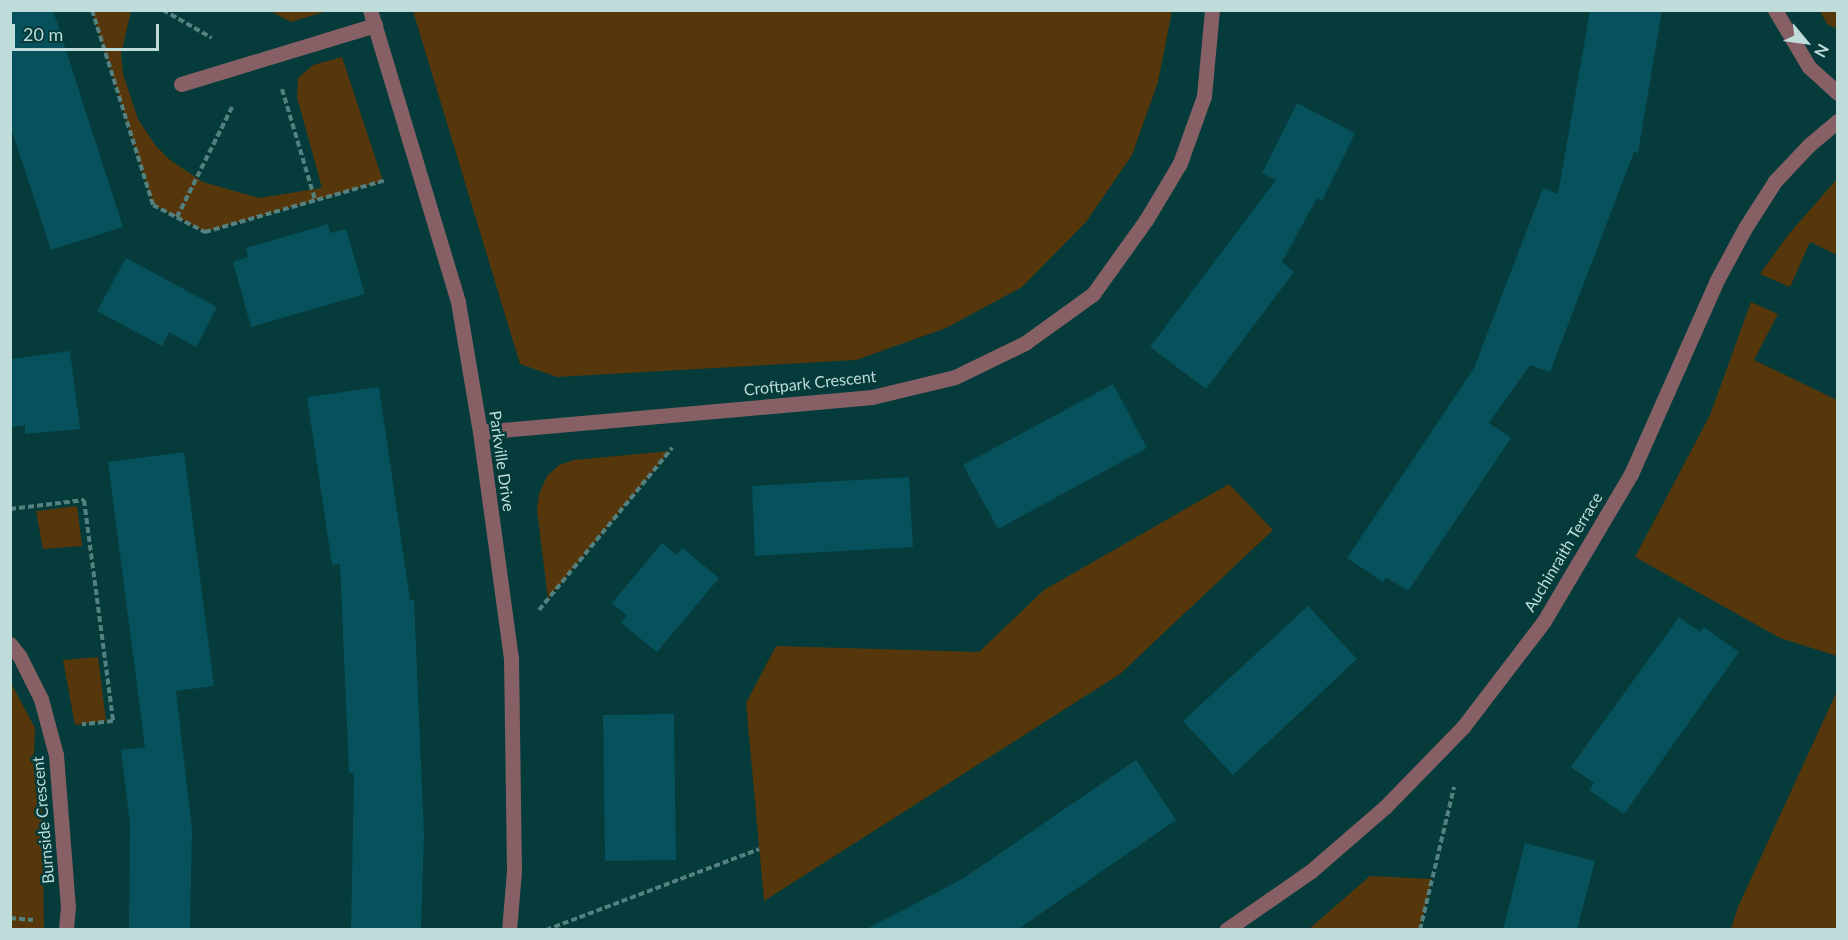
<!DOCTYPE html>
<style>
body{margin:0}
#map{position:relative;width:1848px;height:940px;overflow:hidden;background:#053b3a;font-family:Lato,sans-serif}
div>[style]{position:absolute}
.green>*{inset:0;background:#55370b}
.building>*{inset:0;background:#06515c}
.path>*{height:4px;margin-top:-2px;transform-origin:0;background:repeating-linear-gradient(90deg,#54817f 0 6px,transparent 0 9px)}
.minor>*{height:15px;margin:-7.5px;padding:0 7.5px;transform-origin:7.5px;border-radius:7.5px;background:#866064}
span{translate:-50% -50%;white-space:nowrap;text-align:center;line-height:1.15;-webkit-text-stroke:5px #053b3a;paint-order:stroke}
.street-label{font-size:16px;color:#bddcda}
.frame{position:absolute;inset:0;border:12px solid #bddcda;pointer-events:none}
.north{position:absolute;left:1776px;top:12px;width:60px;height:60px;-webkit-text-stroke:4px #053b3a;paint-order:stroke;rotate:119deg;font-size:16px;font-weight:700;line-height:24px;text-align:center;color:#bddcda}
.north::after{content:'';display:block;margin:auto;width:21px;height:27px;background:#bddcda;clip-path:polygon(50% 0,100% 100%,50% 72%,0 100%)}
.scale{position:absolute;left:12px;top:24px;width:147px;height:27px;box-sizing:border-box;border:3px solid #bddcda;border-top:0;padding-left:8px;font-size:18px;line-height:21px;white-space:nowrap;color:#bddcda;-webkit-text-stroke:4px #053b3a;paint-order:stroke}
</style>
<div id="map">
<div class="green">
<div style="clip-path:polygon(92px 11px,131px 11px,121px 54px,123px 74px,138px 119px,155px 145px,170px 160px,203px 182px,259px 198px,322px 188px,297px 97px,298px 78px,313px 65px,342px 57px,383px 181px,205px 232px,153px 205px)"></div>
<div style="clip-path:polygon(270px 11px,327px 10px,327px 11px,291px 22px)"></div>
<div style="clip-path:polygon(413px 11px,413px 10px,1172px 11px,1158px 82px,1132px 155px,1086px 222px,1022px 287px,946px 328px,856px 360px,557px 377px,520px 364px)"></div>
<div style="clip-path:polygon(1820px 11px,1837px 11px,1837px 29px,1827px 24px)"></div>
<div style="clip-path:polygon(1837px 179px,1837px 255px,1810px 242px,1790px 287px,1760px 274px,1788px 235px)"></div>
<div style="clip-path:polygon(1751px 302px,1778px 314px,1754px 360px,1837px 400px,1837px 656px,1780px 638px,1635px 557px,1710px 415px)"></div>
<div style="clip-path:polygon(670px 451px,548px 599px,537px 510px,539px 494px,547px 476px,559px 465px,574px 460px)"></div>
<div style="clip-path:polygon(1229px 484px,1273px 530px,1120px 674px,764px 901px,746px 703px,776px 646px,979px 652px,1044px 590px)"></div>
<div style="clip-path:polygon(77px 506px,82px 546px,43px 549px,36px 511px)"></div>
<div style="clip-path:polygon(98px 657px,106px 721px,75px 725px,63px 660px)"></div>
<div style="clip-path:polygon(11px 683px,35px 728px,34px 756px,42px 799px,44px 929px,11px 929px)"></div>
<div style="clip-path:polygon(1837px 691px,1837px 929px,1731px 929px,1738px 907px)"></div>
<div style="clip-path:polygon(1370px 876px,1432px 879px,1420px 929px,1309px 929px)"></div>
</div>
<div class="building">
<div style="clip-path:polygon(10px 10px,53px 10px,123px 227px,51px 250px,10px 125px)"></div>
<div style="clip-path:polygon(1590px 10px,1662px 10px,1638px 153px,1634px 152px,1550px 372px,1530px 365px,1489px 423px,1511px 438px,1408px 591px,1386px 577px,1383px 582px,1347px 558px,1474px 368px,1543px 188px,1558px 194px)"></div>
<div style="clip-path:polygon(1297px 103px,1355px 133px,1322px 201px,1317px 198px,1282px 262px,1294px 272px,1206px 389px,1150px 347px,1276px 180px,1262px 173px)"></div>
<div style="clip-path:polygon(328px 224px,330px 233px,346px 229px,365px 294px,251px 327px,233px 262px,248px 257px,246px 248px)"></div>
<div style="clip-path:polygon(126px 258px,217px 307px,196px 347px,169px 332px,162px 346px,97px 311px)"></div>
<div style="clip-path:polygon(70px 351px,80px 429px,25px 434px,25px 425px,10px 427px,10px 359px)"></div>
<div style="clip-path:polygon(1113px 384px,1147px 448px,998px 529px,963px 465px)"></div>
<div style="clip-path:polygon(379px 387px,410px 600px,414px 600px,424px 834px,421px 930px,351px 930px,354px 773px,349px 773px,340px 564px,332px 565px,307px 397px)"></div>
<div style="clip-path:polygon(184px 452px,214px 686px,176px 691px,192px 829px,190px 930px,129px 930px,130px 824px,121px 750px,145px 747px,108px 462px)"></div>
<div style="clip-path:polygon(909px 477px,913px 547px,755px 556px,752px 486px)"></div>
<div style="clip-path:polygon(662px 543px,677px 555px,682px 548px,719px 578px,657px 652px,621px 623px,627px 616px,612px 603px)"></div>
<div style="clip-path:polygon(1308px 606px,1357px 659px,1233px 775px,1183px 721px)"></div>
<div style="clip-path:polygon(1679px 617px,1700px 632px,1704px 627px,1739px 652px,1624px 814px,1589px 790px,1594px 783px,1571px 767px)"></div>
<div style="clip-path:polygon(674px 714px,676px 860px,605px 861px,603px 715px)"></div>
<div style="clip-path:polygon(1136px 760px,1176px 820px,1017px 930px,865px 930px,964px 878px)"></div>
<div style="clip-path:polygon(1525px 843px,1595px 861px,1577px 930px,1503px 930px)"></div>
</div>
<div class="path">
<div style="left:92px;top:10px;width:204px;rotate:72.6deg"></div>
<div style="left:153px;top:205px;width:59px;rotate:27.4deg"></div>
<div style="left:205px;top:232px;width:188px;rotate:-16deg"></div>
<div style="left:163px;top:10px;width:56px;rotate:29.7deg"></div>
<div style="left:282px;top:89px;width:116px;rotate:73.4deg"></div>
<div style="left:177px;top:217px;width:125px;rotate:-63.4deg"></div>
<div style="left:10px;top:509px;width:75px;rotate:-6.9deg"></div>
<div style="left:84px;top:500px;width:223px;rotate:82.5deg"></div>
<div style="left:113px;top:721px;width:31px;rotate:174deg"></div>
<div style="left:539px;top:610px;width:210px;rotate:-50.6deg"></div>
<div style="left:10px;top:918px;width:23px;rotate:5deg"></div>
<div style="left:546px;top:930px;width:228px;rotate:-20.8deg"></div>
<div style="left:1420px;top:930px;width:147px;rotate:-76.6deg"></div>
</div>
<div class="minor">
<div style="left:370px;top:10px;width:305px;rotate:73.2deg"></div>
<div style="left:458px;top:302px;width:132px;rotate:80.4deg"></div>
<div style="left:480px;top:432px;width:227px;rotate:82.2deg"></div>
<div style="left:511px;top:657px;width:214px;rotate:89.2deg"></div>
<div style="left:514px;top:871px;width:59px;rotate:94.8deg"></div>
<div style="left:1775px;top:10px;width:66px;rotate:59.2deg"></div>
<div style="left:1809px;top:67px;width:39px;rotate:42deg"></div>
<div style="left:181px;top:84px;width:203px;rotate:-16.9deg"></div>
<div style="left:480px;top:432px;width:394px;rotate:-5.1deg"></div>
<div style="left:872px;top:397px;width:85px;rotate:-13.5deg"></div>
<div style="left:955px;top:377px;width:78px;rotate:-25.9deg"></div>
<div style="left:1025px;top:343px;width:84px;rotate:-35.8deg"></div>
<div style="left:1093px;top:294px;width:91px;rotate:-54.4deg"></div>
<div style="left:1146px;top:220px;width:66px;rotate:-59.2deg"></div>
<div style="left:1180px;top:163px;width:71px;rotate:-70.3deg"></div>
<div style="left:1204px;top:96px;width:86px;rotate:-84.7deg"></div>
<div style="left:10px;top:644px;width:16px;rotate:52deg"></div>
<div style="left:20px;top:657px;width:47px;rotate:63.4deg"></div>
<div style="left:41px;top:699px;width:58px;rotate:75deg"></div>
<div style="left:56px;top:755px;width:151px;rotate:85.5deg"></div>
<div style="left:68px;top:906px;width:24px;rotate:95deg"></div>
<div style="left:1226px;top:930px;width:103px;rotate:-34.8deg"></div>
<div style="left:1311px;top:871px;width:98px;rotate:-40.9deg"></div>
<div style="left:1385px;top:807px;width:112px;rotate:-45.7deg"></div>
<div style="left:1463px;top:727px;width:133px;rotate:-52.6deg"></div>
<div style="left:1544px;top:621px;width:171px;rotate:-59.4deg"></div>
<div style="left:1631px;top:474px;width:212px;rotate:-66.1deg"></div>
<div style="left:1717px;top:280px;width:59px;rotate:-61.7deg"></div>
<div style="left:1745px;top:228px;width:56px;rotate:-57.4deg"></div>
<div style="left:1775px;top:181px;width:50px;rotate:-46.6deg"></div>
<div style="left:1809px;top:145px;width:38px;rotate:-40deg"></div>
</div>
<div class="street-label">
<span style="left:810px;top:383px;rotate:-6deg">Croftpark Crescent</span>
<span style="left:502px;top:461px;rotate:82deg">Parkville Drive</span>
<span style="left:1563px;top:552px;rotate:-59deg">Auchinraith Terrace</span>
<span style="left:43px;top:820px;rotate:-95deg">Burnside Crescent</span>
</div>
<div class="frame"></div>
<div class="north">N</div>
<div class="scale">20 m</div>
</div>
